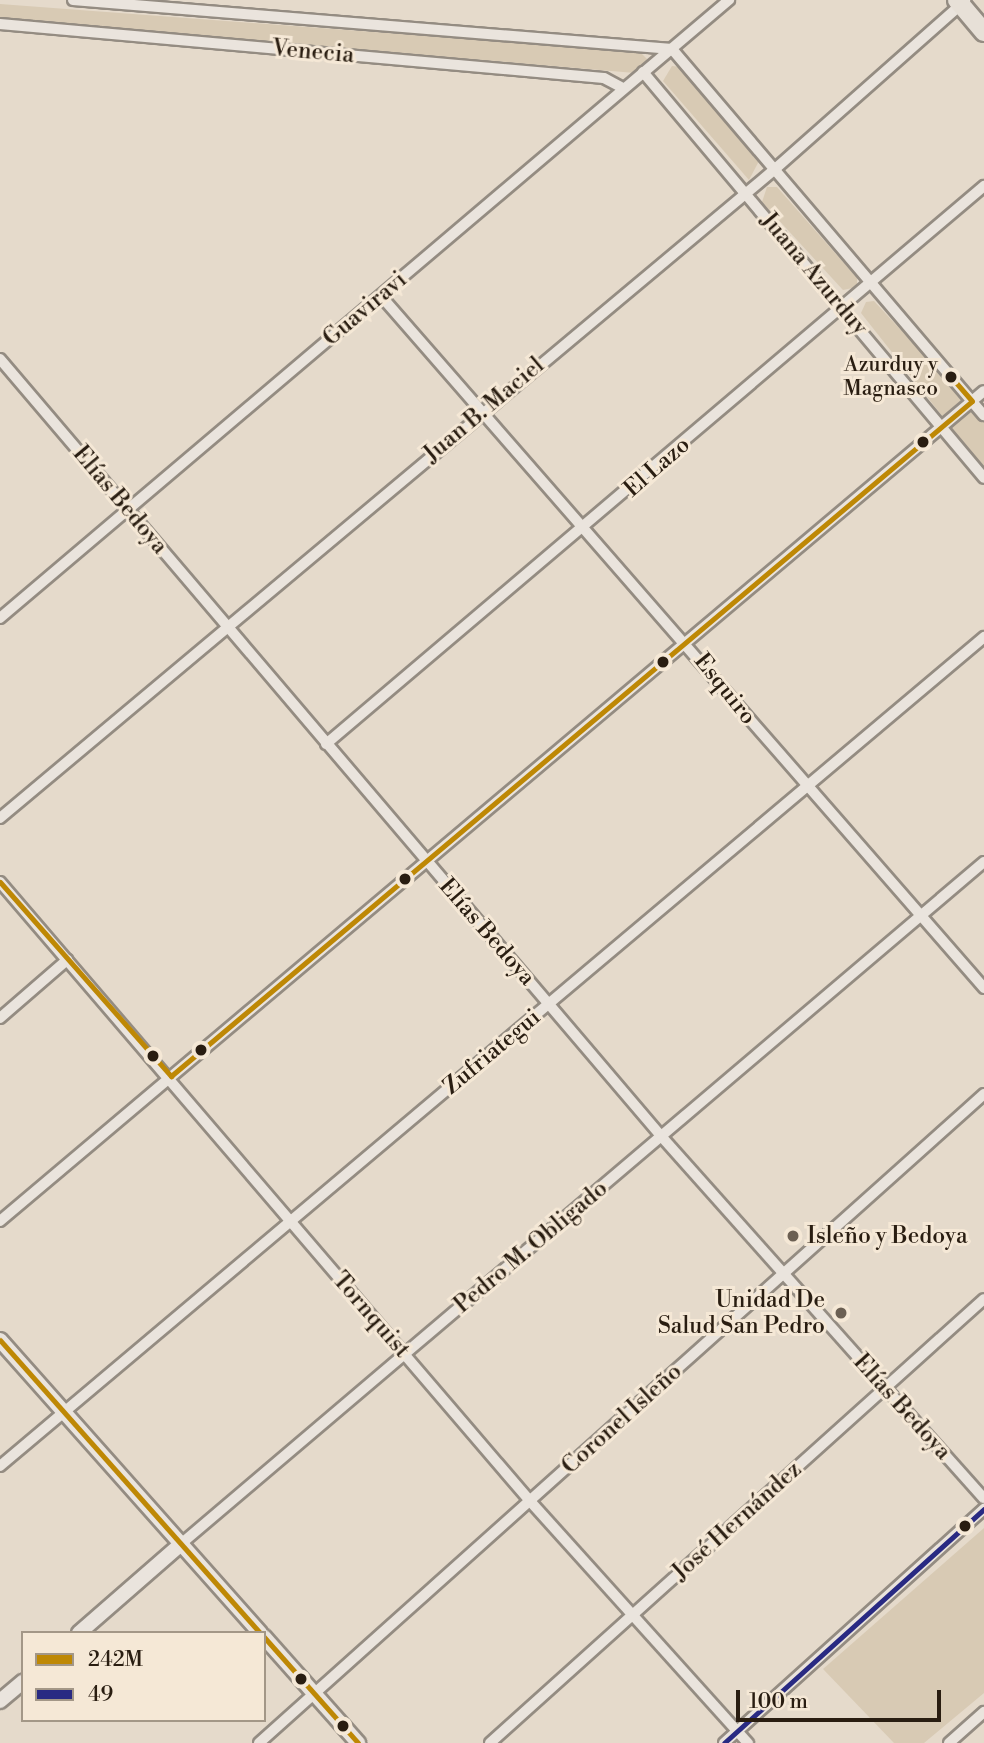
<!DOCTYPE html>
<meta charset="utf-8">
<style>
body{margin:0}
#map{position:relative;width:984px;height:1743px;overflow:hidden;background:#e5dacb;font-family:"Libre Bodoni",serif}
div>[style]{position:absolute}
.green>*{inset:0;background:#d8cab4}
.roads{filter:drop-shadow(2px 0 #948c82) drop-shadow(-2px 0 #948c82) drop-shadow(0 2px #948c82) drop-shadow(0 -2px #948c82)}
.minor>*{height:10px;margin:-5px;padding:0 5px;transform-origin:5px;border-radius:5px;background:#eae4dd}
.tertiary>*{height:14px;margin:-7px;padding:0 7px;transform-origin:7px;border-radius:7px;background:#eae4dd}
.primary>*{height:18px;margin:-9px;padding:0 9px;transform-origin:9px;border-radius:9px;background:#e7e0d7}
.bus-1>*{height:5px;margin:-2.5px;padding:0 2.5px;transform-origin:2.5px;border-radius:2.5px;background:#be8805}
.bus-2>*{height:5px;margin:-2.5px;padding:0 2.5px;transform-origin:2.5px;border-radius:2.5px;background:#292a83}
.dots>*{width:19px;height:19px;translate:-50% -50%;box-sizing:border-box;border:4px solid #f5e8d6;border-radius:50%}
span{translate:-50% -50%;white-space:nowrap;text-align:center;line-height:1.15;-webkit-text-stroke:6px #f5e8d6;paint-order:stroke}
.bus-label{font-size:21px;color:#291d11}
.right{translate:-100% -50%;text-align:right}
.street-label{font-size:23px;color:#291d11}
.poi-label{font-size:23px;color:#291d11}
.left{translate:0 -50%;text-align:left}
.legend{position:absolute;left:21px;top:1631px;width:245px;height:91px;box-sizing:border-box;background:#f5e8d6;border:2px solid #a39787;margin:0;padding:9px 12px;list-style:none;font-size:21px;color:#291d11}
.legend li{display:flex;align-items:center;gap:14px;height:35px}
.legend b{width:35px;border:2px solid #a39787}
.scale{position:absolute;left:736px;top:1690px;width:205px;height:32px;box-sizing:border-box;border:4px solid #291d11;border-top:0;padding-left:9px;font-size:21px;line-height:24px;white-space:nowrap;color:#291d11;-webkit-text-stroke:5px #f5e8d6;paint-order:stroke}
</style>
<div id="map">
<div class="green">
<div style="clip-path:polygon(0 4px,640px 52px,649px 61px,635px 73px,0 19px)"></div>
<div style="clip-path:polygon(672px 66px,681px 67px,759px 161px,749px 180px,663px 81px)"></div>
<div style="clip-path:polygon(767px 187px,777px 187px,857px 278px,857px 287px,843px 290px,762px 202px)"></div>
<div style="clip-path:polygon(874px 301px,984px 420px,984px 469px,861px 313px,866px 302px)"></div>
<div style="clip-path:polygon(984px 1528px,984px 1693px,924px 1743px,894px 1743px,823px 1669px)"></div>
</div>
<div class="roads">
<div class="minor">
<div style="left:73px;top:0;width:601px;rotate:4.68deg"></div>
<div style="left:672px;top:49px;width:481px;rotate:49.6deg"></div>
<div style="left:0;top:24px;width:606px;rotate:5.11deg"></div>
<div style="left:604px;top:78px;width:21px;rotate:28deg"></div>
<div style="left:643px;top:72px;width:530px;rotate:49.97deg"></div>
<div style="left:381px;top:296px;width:918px;rotate:48.93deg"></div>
<div style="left:0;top:359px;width:1020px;rotate:49.61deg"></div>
<div style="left:661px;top:1136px;width:485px;rotate:48.3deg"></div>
<div style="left:0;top:618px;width:956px;rotate:-40.29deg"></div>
<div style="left:326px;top:744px;width:863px;rotate:-40.3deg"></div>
<div style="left:0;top:818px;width:1011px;rotate:-39.94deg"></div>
<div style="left:775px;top:169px;width:254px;rotate:-41.5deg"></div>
<div style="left:0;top:882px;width:815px;rotate:49.43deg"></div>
<div style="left:530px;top:1501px;width:326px;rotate:48deg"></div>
<div style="left:0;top:1018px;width:89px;rotate:-40.9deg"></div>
<div style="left:0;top:1221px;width:1287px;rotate:-40.15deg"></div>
<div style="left:0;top:1466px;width:1287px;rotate:-40.11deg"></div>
<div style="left:182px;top:1543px;width:1052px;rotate:-40.34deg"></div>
<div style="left:259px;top:1743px;width:973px;rotate:-41.83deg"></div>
<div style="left:490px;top:1743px;width:664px;rotate:-41.95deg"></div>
<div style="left:724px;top:1743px;width:350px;rotate:-42deg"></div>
<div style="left:949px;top:1743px;width:47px;rotate:-41.5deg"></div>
</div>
<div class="tertiary">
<div style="left:0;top:1340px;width:392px;rotate:48.4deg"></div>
<div style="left:79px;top:1633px;width:137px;rotate:-41.1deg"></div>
<div style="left:264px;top:1637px;width:142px;rotate:48.4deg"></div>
<div style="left:0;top:1701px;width:30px;rotate:-40deg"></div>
</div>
<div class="primary">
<div style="left:957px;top:0;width:42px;rotate:49.8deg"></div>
</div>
</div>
<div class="bus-1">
<div style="left:0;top:882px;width:259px;rotate:48.6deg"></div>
<div style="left:171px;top:1076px;width:1047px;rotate:-40.12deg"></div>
<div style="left:972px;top:401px;width:32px;rotate:-131deg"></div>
<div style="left:0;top:1340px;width:392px;rotate:48.4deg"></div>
<div style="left:264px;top:1637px;width:142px;rotate:48.4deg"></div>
</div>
<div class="bus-2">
<div style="left:724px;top:1743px;width:350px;rotate:-42deg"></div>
</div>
<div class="dots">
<div style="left:951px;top:377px;background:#291d11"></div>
<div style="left:923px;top:442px;background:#291d11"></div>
<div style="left:663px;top:662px;background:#291d11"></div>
<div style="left:405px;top:879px;background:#291d11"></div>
<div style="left:201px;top:1050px;background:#291d11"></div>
<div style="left:153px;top:1056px;background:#291d11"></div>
<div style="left:793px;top:1236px;background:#6b5f52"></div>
<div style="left:841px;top:1313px;background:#6b5f52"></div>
<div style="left:965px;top:1526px;background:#291d11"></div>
<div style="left:301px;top:1679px;background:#291d11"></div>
<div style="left:343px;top:1726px;background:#291d11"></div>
</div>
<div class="bus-label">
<span class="right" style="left:938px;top:377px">Azurduy y<br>Magnasco</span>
</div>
<div class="street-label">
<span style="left:313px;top:52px;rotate:5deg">Venecia</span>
<span style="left:814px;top:274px;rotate:50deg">Juana Azurduy</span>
<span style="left:365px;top:309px;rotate:-40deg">Guaviravi</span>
<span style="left:484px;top:410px;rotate:-40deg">Juan B. Maciel</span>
<span style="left:657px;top:467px;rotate:-41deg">El Lazo</span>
<span style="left:120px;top:500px;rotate:50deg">Elías Bedoya</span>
<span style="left:725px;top:689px;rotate:51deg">Esquiro</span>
<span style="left:487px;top:932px;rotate:49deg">Elías Bedoya</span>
<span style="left:492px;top:1052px;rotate:-40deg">Zufriategui</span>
<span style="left:531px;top:1247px;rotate:-40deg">Pedro M. Obligado</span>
<span style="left:371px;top:1315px;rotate:49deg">Tornquist</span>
<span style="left:902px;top:1407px;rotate:48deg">Elías Bedoya</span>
<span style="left:622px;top:1419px;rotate:-42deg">Coronel Isleño</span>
<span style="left:737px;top:1521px;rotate:-42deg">José Hernández</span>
</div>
<div class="poi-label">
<span class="left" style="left:807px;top:1236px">Isleño y Bedoya</span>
<span class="right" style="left:825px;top:1313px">Unidad De<br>Salud San Pedro</span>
</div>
<ul class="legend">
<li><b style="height:9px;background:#be8805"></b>242M</li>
<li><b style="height:9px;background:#292a83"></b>49</li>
</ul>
<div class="scale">100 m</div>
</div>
